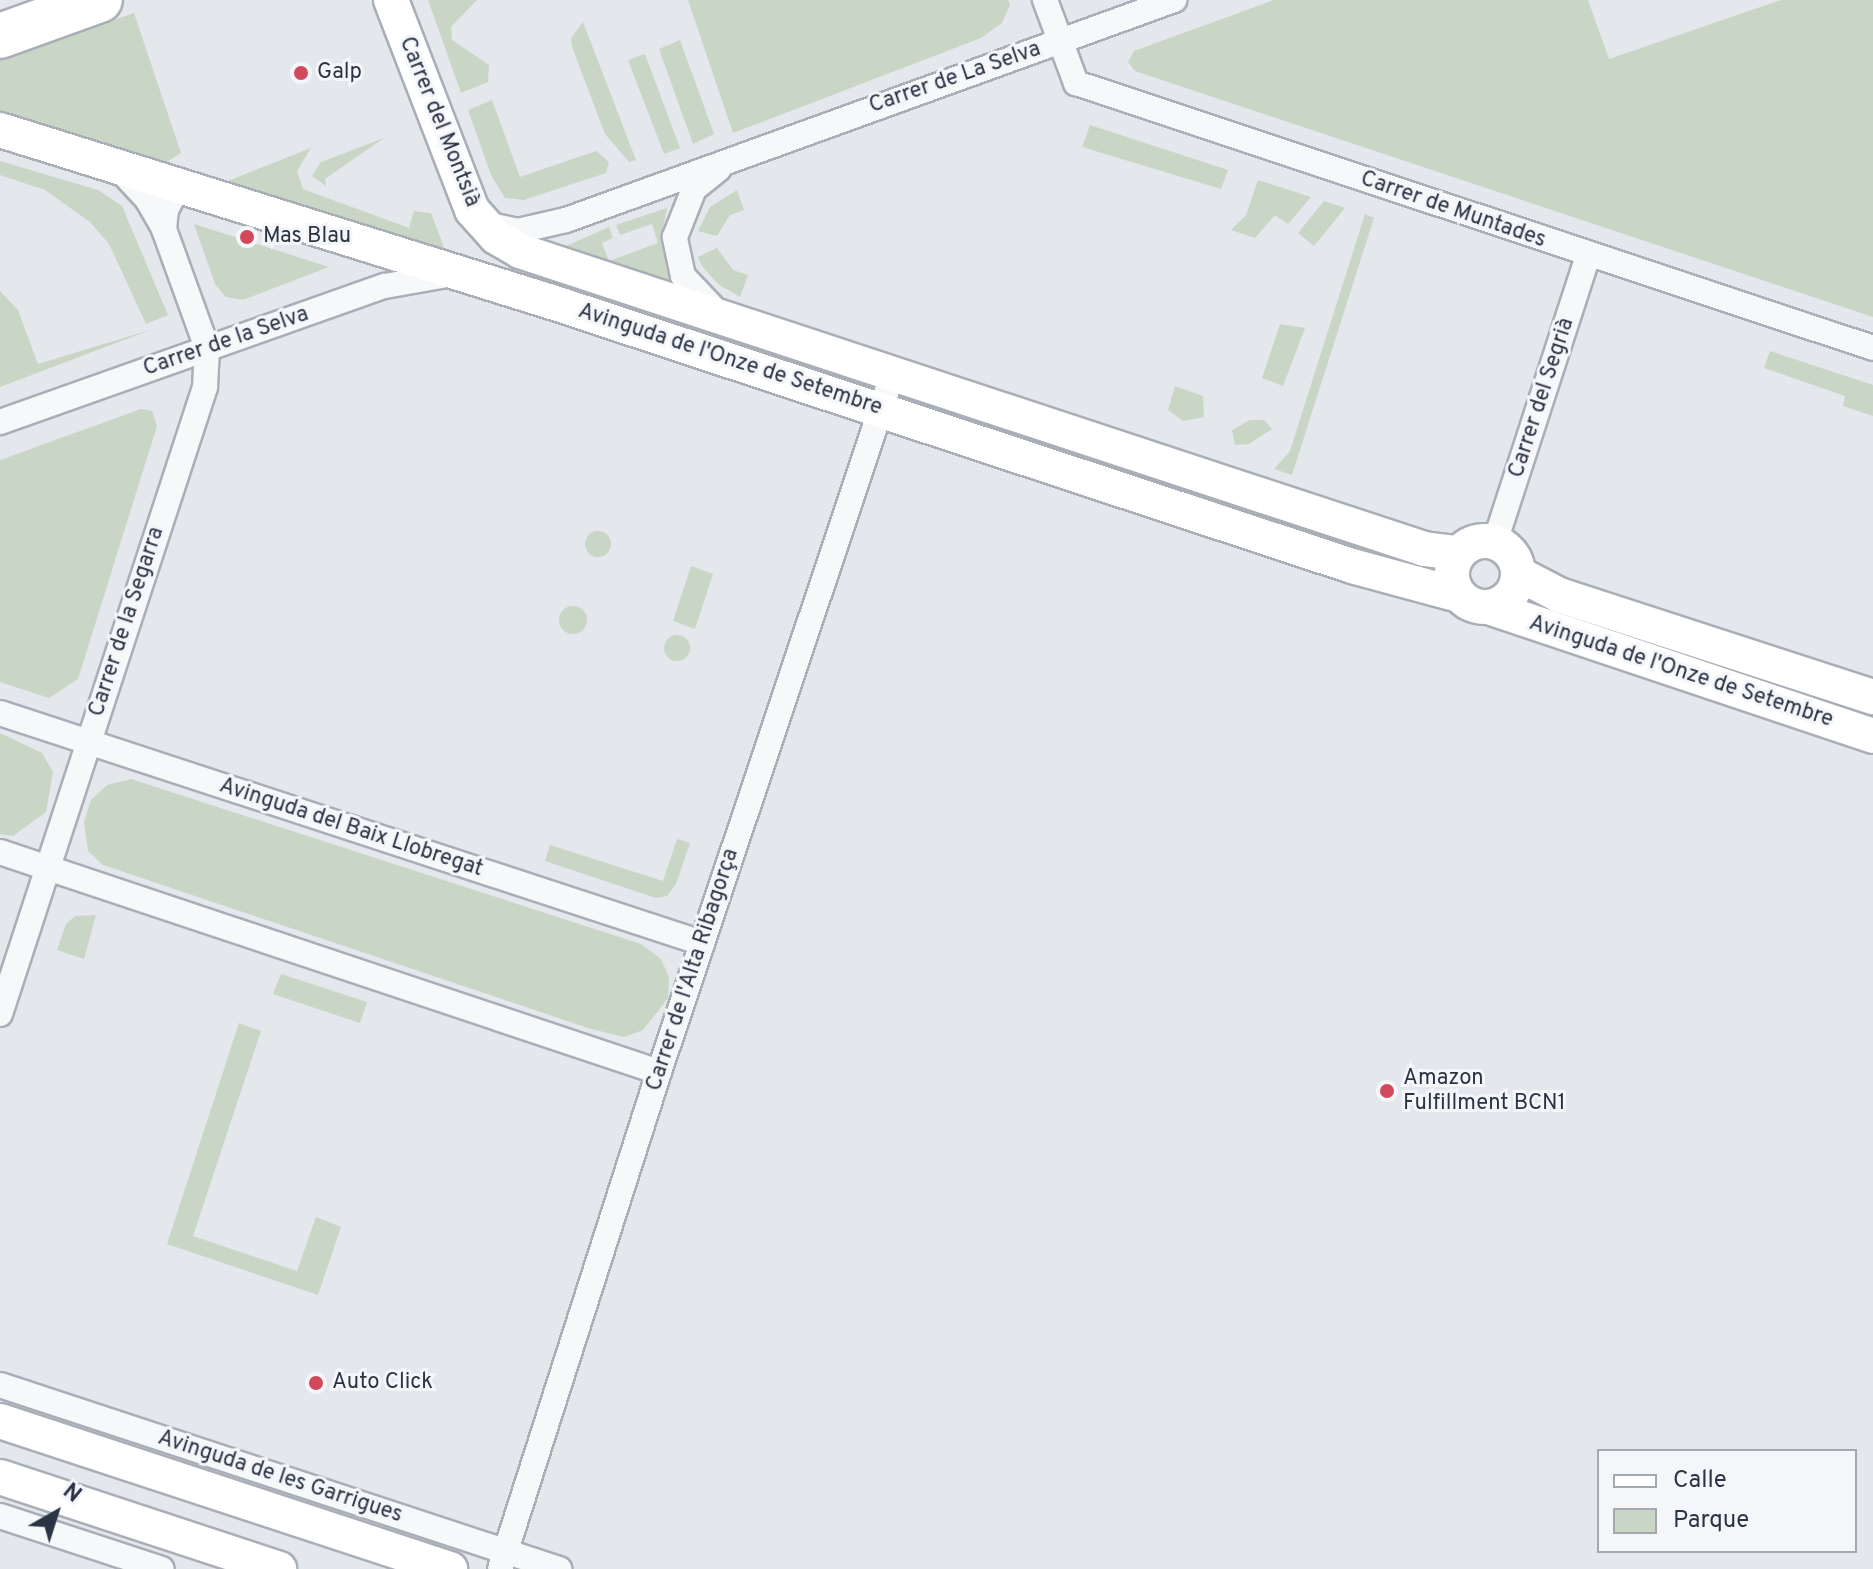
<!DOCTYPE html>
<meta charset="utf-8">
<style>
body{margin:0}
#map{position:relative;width:1873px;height:1569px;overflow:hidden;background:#e4e7ec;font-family:Overpass,sans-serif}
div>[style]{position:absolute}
.green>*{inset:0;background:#c9d6c5}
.round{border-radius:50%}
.roads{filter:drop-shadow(2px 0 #a9aeb7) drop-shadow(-2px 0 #a9aeb7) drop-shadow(0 2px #a9aeb7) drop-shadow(0 -2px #a9aeb7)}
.street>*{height:24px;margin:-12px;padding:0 12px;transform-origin:12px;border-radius:12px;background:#f7f8fa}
.secondary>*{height:34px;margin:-17px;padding:0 17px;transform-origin:17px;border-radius:17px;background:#fff}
.secondary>.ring{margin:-17px;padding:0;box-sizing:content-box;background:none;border:34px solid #fff;border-radius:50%}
.highway>*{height:44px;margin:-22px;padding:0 22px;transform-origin:22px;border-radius:22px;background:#fff}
.dots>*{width:22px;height:22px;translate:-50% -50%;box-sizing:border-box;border:4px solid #f4f6f9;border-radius:50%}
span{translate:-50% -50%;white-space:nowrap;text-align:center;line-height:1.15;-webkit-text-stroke:6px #f4f6f9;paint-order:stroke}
.poi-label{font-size:22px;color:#2b3445}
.left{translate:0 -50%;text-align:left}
.street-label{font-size:22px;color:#2b3445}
.legend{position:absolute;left:1597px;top:1449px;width:260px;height:104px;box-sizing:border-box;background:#f4f6f9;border:2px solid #a4a8b1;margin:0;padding:10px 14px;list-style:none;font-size:24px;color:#2b3445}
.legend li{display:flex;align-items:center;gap:16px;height:40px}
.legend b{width:40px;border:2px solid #a4a8b1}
.north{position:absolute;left:16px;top:1473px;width:80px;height:80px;-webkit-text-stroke:6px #f4f6f9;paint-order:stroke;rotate:39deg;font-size:22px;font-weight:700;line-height:32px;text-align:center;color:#2b3445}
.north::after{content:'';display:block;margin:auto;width:28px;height:36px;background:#2b3445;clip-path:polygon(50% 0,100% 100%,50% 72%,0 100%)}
</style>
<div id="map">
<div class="green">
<div style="clip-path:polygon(428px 0,477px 0,451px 27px,452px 40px,489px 65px,488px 82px,461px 93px)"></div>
<div style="clip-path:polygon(688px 0,1008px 0,1010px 5px,1002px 23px,981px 38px,733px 133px)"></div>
<div style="clip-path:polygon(1274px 0,1588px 0,1609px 59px,1781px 0,1873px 0,1873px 317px,1135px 71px,1128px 62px,1134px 51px)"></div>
<div style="clip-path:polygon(134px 13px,181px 153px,159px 167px,0 117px,0 60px)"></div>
<div style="clip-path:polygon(583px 22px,636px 160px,629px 162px,605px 134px,572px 47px,571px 38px)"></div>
<div style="clip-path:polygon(680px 40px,714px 134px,693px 144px,659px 49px)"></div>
<div style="clip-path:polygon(645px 54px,680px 148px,664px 154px,628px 60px)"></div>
<div style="clip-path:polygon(492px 100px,520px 177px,596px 151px,609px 162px,606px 173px,524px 200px,505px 198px,491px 175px,468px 110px)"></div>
<div style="clip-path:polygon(1090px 125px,1228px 170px,1221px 189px,1082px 147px)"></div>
<div style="clip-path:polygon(384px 138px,325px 179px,326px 186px,312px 176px,321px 162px)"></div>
<div style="clip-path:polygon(311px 148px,297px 171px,303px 189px,409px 228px,414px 211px,431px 213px,449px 260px,220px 184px)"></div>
<div style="clip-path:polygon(0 161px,98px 190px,122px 206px,168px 315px,146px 324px,109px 244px,90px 222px,45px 190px,0 175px)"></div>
<div style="clip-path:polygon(1258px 180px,1311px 197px,1288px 224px,1275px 215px,1255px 238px,1231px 230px,1246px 215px)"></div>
<div style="clip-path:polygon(737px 190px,744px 210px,730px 215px,717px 236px,698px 231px,710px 207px)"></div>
<div style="clip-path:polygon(1324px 201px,1345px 208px,1314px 246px,1298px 233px)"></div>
<div style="clip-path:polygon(667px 208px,661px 241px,670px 280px,666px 281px,564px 247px,609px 227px,613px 238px,602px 243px,609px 261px,658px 243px,652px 224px,620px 235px,616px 225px)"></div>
<div style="clip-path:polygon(1365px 214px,1374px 218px,1292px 475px,1274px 469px,1290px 451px)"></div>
<div style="clip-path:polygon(194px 224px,329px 267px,243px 300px,226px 297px,215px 284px)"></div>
<div style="clip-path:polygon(717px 248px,733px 270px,748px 275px,740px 297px,718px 284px,702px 266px,698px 257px)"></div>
<div style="clip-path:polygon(0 291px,18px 310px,38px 364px,153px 329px,0 387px)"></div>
<div style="clip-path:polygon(1280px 324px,1305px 328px,1283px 386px,1262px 378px)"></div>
<div style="clip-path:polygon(1770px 351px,1873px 385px,1873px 416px,1843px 406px,1845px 396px,1764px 368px)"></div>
<div style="clip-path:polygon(1175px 386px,1203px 396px,1204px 417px,1183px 421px,1168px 410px)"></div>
<div style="clip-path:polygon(141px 409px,152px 411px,157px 426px,78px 679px,49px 698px,0 682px,0 460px)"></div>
<div style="clip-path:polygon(1250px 420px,1264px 420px,1272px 429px,1249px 444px,1235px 445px,1232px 430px)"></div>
<div class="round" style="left:585px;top:531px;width:26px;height:26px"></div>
<div style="clip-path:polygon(691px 566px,713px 574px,695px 629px,673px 621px)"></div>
<div class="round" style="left:559px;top:606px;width:28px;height:28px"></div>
<div class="round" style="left:664px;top:635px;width:26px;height:26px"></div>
<div style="clip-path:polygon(0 733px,42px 753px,53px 772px,46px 812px,13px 836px,0 834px)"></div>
<div style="clip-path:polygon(131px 779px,641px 944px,661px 959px,669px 977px,668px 998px,643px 1030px,624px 1037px,591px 1029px,103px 865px,88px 851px,84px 822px,91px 800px,107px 785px)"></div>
<div style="clip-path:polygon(677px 839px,690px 843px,676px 884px,667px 896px,656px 898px,545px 861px,550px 845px,663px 881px)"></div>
<div style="clip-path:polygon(96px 915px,84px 959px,57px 950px,66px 924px,75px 916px)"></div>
<div style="clip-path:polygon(281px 974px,367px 1002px,360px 1023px,273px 994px)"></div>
<div style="clip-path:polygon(239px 1023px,261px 1031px,193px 1236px,297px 1271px,316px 1217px,341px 1227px,318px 1295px,167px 1244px)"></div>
</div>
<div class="roads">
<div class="street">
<div style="left:1045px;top:0;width:89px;rotate:69.5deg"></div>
<div style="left:1076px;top:83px;width:840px;rotate:18.39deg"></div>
<div style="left:120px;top:170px;width:40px;rotate:47deg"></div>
<div style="left:147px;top:199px;width:34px;rotate:60deg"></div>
<div style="left:490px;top:225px;width:29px;rotate:12deg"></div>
<div style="left:518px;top:231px;width:49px;rotate:-12.9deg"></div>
<div style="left:566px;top:220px;width:647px;rotate:-19.89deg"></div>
<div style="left:718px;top:313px;width:51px;rotate:-133.4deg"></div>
<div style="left:683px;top:276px;width:40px;rotate:-102deg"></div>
<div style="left:675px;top:237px;width:52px;rotate:-68.4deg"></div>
<div style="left:694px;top:189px;width:32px;rotate:-39deg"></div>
<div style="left:0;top:422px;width:408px;rotate:-19.5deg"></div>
<div style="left:385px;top:286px;width:69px;rotate:-10deg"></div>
<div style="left:1495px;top:542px;width:302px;rotate:-72deg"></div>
<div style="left:0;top:713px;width:739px;rotate:18.14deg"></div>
<div style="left:0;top:852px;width:695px;rotate:18.46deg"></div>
<div style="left:0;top:1014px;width:660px;rotate:-71.89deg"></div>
<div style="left:205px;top:387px;width:39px;rotate:-87deg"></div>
<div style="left:207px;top:348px;width:127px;rotate:-109.9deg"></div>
<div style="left:164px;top:229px;width:19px;rotate:-84deg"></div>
<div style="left:166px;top:210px;width:30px;rotate:-63deg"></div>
<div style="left:0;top:1385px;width:589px;rotate:18.22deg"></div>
<div style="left:0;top:1516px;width:170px;rotate:18.1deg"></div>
<div style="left:500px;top:1569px;width:522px;rotate:-72.26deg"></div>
<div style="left:659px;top:1072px;width:737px;rotate:-71.49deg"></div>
</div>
<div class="secondary">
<div style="left:391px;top:0;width:225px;rotate:68.9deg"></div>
<div style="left:472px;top:210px;width:36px;rotate:48deg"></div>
<div style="left:496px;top:237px;width:28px;rotate:30deg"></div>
<div style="left:520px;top:251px;width:952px;rotate:18.24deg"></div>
<div style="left:1424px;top:549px;width:35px;rotate:7deg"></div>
<div style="left:0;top:130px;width:588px;rotate:17.32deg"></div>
<div style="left:561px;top:305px;width:833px;rotate:18.26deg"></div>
<div style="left:1352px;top:566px;width:111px;rotate:15.2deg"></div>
<div class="ring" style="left:1452px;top:541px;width:32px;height:32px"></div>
<div style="left:1519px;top:574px;width:45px;rotate:27.7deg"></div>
<div style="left:1559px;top:595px;width:330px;rotate:18deg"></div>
<div style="left:1488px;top:607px;width:406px;rotate:18.5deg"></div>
<div style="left:0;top:1421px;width:474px;rotate:18.2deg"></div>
<div style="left:0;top:1477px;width:294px;rotate:18.2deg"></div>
</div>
<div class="highway">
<div style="left:0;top:36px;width:106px;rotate:-19.8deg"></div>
</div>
</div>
<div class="dots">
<div style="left:301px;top:73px;background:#d1495b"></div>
<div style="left:247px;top:237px;background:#d1495b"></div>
<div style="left:1387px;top:1091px;background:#d1495b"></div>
<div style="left:316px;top:1383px;background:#d1495b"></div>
</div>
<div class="poi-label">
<span class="left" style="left:317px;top:73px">Galp</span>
<span class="left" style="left:263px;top:237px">Mas Blau</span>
<span class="left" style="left:1403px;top:1091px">Amazon<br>Fulfillment BCN1</span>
<span class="left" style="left:332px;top:1383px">Auto Click</span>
</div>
<div class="street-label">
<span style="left:955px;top:78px;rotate:-19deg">Carrer de La Selva</span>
<span style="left:439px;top:122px;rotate:68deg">Carrer del Montsià</span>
<span style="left:1453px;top:210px;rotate:19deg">Carrer de Muntades</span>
<span style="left:226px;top:342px;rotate:-19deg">Carrer de la Selva</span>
<span style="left:730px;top:360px;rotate:18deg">Avinguda de l'Onze de Setembre</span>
<span style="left:1542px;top:398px;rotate:-72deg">Carrer del Segrià</span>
<span style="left:127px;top:622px;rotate:-72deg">Carrer de la Segarra</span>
<span style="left:1681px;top:672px;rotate:18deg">Avinguda de l'Onze de Setembre</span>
<span style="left:351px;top:828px;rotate:18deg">Avinguda del Baix Llobregat</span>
<span style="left:693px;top:970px;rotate:-72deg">Carrer de l'Alta Ribagorça</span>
<span style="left:280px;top:1477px;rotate:18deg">Avinguda de les Garrigues</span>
</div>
<ul class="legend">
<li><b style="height:10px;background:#fff"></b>Calle</li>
<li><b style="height:22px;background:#c9d6c5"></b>Parque</li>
</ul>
<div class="north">N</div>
</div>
